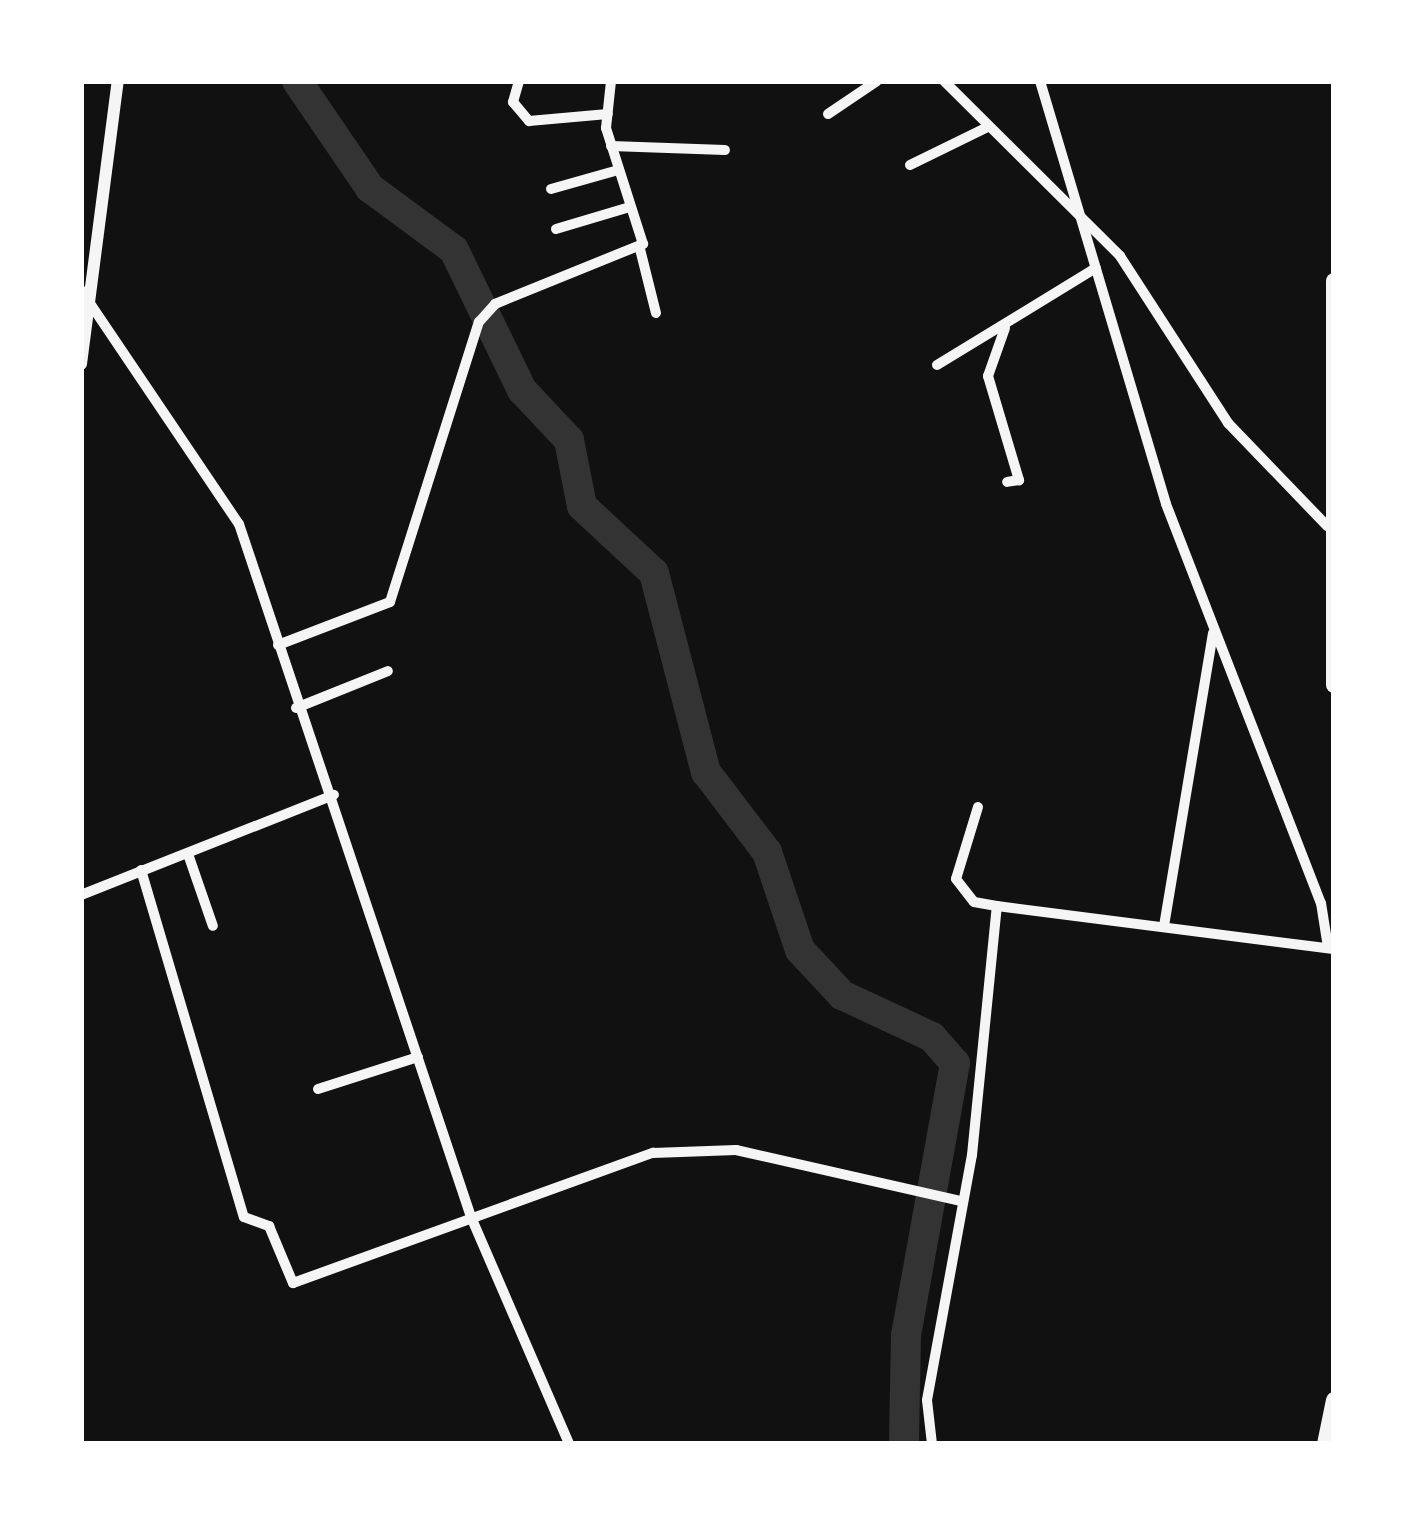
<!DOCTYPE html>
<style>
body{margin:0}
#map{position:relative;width:1415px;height:1525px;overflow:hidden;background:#111;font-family:"Fira Sans Condensed",sans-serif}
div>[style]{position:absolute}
.river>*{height:30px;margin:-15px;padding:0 15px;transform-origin:15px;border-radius:15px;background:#333}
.minor>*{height:10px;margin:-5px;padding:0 5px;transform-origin:5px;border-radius:5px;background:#f5f5f5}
.tertiary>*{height:12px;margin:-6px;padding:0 6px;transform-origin:6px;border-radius:6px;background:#f5f5f5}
.primary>*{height:16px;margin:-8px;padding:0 8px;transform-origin:8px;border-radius:8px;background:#f5f5f5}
span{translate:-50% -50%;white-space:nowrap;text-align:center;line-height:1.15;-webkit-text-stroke:10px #fff;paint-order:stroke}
.frame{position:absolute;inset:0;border:84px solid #fff;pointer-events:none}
</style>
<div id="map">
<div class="river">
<div style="left:297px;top:81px;width:130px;rotate:55.7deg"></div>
<div style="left:370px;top:188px;width:104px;rotate:36.4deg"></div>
<div style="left:454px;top:250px;width:156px;rotate:64.1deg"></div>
<div style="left:522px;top:390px;width:69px;rotate:46.8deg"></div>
<div style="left:569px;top:440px;width:67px;rotate:78.9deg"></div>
<div style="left:582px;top:506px;width:98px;rotate:42.9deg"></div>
<div style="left:654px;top:573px;width:206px;rotate:75.4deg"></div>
<div style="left:706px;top:772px;width:101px;rotate:52.7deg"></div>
<div style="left:767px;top:852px;width:103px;rotate:71.4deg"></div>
<div style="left:800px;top:950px;width:62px;rotate:47deg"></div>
<div style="left:842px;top:995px;width:99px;rotate:25deg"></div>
<div style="left:932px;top:1037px;width:35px;rotate:49deg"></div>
<div style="left:955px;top:1063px;width:276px;rotate:100.2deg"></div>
<div style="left:906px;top:1335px;width:109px;rotate:91.1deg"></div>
</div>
<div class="minor">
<div style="left:519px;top:81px;width:22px;rotate:106deg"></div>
<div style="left:513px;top:102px;width:25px;rotate:50deg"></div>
<div style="left:529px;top:121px;width:79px;rotate:-5.1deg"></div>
<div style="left:944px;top:81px;width:248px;rotate:44.8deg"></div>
<div style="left:1120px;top:256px;width:199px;rotate:57.1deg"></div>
<div style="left:1228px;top:423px;width:143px;rotate:46.1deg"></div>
<div style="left:1040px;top:81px;width:441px;rotate:73.4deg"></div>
<div style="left:1166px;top:504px;width:428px;rotate:68.8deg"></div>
<div style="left:1321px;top:903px;width:45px;rotate:81deg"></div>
<div style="left:828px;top:114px;width:59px;rotate:-34deg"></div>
<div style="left:611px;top:146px;width:114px;rotate:2deg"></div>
<div style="left:910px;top:165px;width:87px;rotate:-26deg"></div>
<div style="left:551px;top:189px;width:70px;rotate:-15.8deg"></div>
<div style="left:556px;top:229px;width:77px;rotate:-16.6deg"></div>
<div style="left:640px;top:249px;width:66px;rotate:76deg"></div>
<div style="left:81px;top:290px;width:282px;rotate:56deg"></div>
<div style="left:239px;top:524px;width:731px;rotate:71.49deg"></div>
<div style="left:471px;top:1217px;width:247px;rotate:66.6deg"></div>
<div style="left:1005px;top:328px;width:51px;rotate:109.5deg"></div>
<div style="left:988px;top:376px;width:109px;rotate:73.4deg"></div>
<div style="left:1019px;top:480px;width:12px;rotate:171deg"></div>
<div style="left:937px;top:365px;width:186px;rotate:-31.4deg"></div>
<div style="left:278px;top:645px;width:120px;rotate:-21deg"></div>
<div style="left:390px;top:602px;width:294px;rotate:-72.4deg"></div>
<div style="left:479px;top:322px;width:24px;rotate:-48deg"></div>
<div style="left:495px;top:304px;width:160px;rotate:-22.1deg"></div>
<div style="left:643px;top:244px;width:122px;rotate:-107.7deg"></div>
<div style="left:606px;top:128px;width:47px;rotate:-83.9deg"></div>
<div style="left:296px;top:708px;width:99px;rotate:-21.9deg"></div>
<div style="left:978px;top:807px;width:75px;rotate:107deg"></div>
<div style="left:956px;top:879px;width:29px;rotate:52deg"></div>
<div style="left:974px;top:902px;width:23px;rotate:10deg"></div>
<div style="left:188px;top:854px;width:76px;rotate:70.9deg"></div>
<div style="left:141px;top:870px;width:362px;rotate:73.5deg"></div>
<div style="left:244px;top:1217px;width:27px;rotate:20deg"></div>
<div style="left:269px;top:1226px;width:62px;rotate:67.2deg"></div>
<div style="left:293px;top:1283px;width:383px;rotate:-19.9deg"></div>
<div style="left:653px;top:1153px;width:83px;rotate:-2.1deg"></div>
<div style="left:736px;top:1150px;width:231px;rotate:12.8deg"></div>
<div style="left:81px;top:895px;width:272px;rotate:-21.6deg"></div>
<div style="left:1164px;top:926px;width:297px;rotate:-80.5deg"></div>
<div style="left:318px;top:1089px;width:105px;rotate:-17.7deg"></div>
<div style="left:932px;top:1444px;width:44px;rotate:-96.5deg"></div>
<div style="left:927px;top:1400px;width:249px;rotate:-79.6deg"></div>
<div style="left:972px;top:1155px;width:250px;rotate:-84.3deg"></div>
<div style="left:997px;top:906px;width:337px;rotate:7.3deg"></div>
</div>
<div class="tertiary">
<div style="left:81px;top:364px;width:285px;rotate:-82.6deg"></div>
</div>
<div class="primary">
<div style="left:1334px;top:281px;width:404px;rotate:90deg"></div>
<div style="left:1325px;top:1444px;width:45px;rotate:-78.4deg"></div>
</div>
<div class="frame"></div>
</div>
